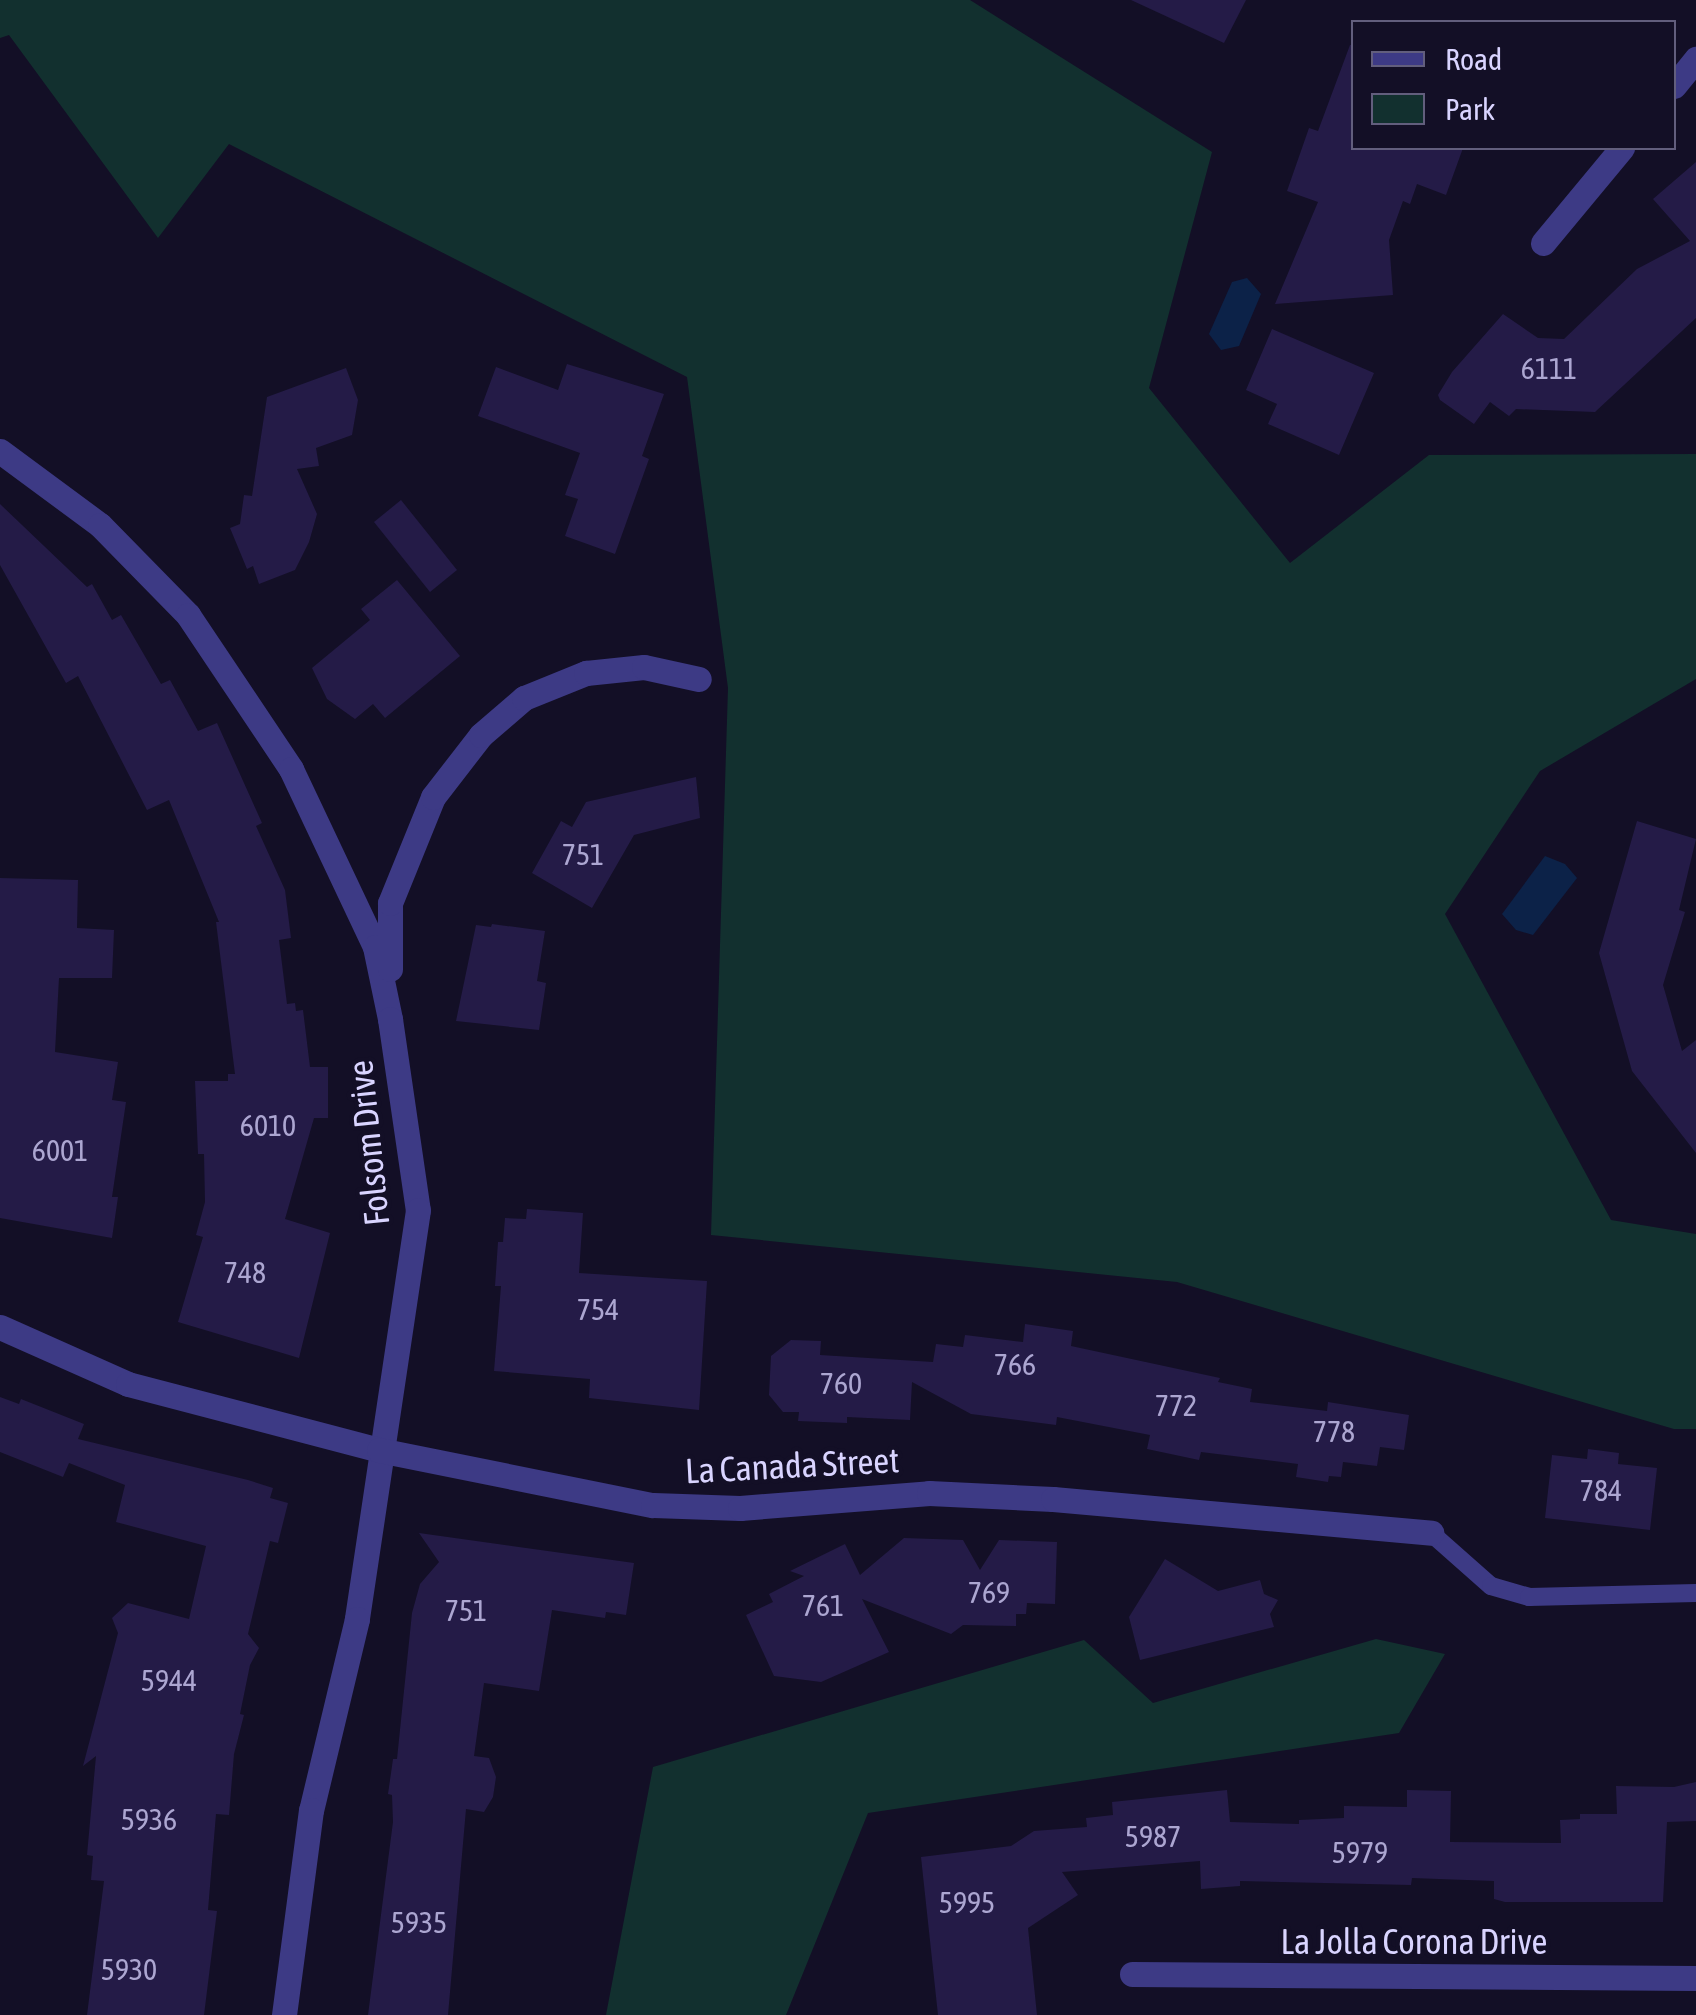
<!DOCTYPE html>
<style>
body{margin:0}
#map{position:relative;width:1696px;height:2015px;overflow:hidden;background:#130f26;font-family:"Asap Condensed",sans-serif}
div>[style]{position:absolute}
.green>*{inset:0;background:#12302f}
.water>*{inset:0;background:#0c2248}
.building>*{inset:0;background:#241b47}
.lane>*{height:18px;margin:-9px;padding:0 9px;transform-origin:9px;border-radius:9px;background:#3d3a85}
.street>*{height:25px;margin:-12.5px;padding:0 12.5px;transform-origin:12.5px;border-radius:12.5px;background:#3d3a85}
span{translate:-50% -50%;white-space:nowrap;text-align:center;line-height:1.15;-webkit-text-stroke:9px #130f26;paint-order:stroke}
.number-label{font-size:30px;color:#aca6d1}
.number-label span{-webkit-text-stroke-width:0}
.street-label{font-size:35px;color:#d9d4ff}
.legend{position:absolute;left:1351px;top:20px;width:325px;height:130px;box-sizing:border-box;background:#130f26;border:2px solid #625e7d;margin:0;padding:12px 18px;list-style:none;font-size:30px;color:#d9d4ff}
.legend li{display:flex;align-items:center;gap:20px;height:50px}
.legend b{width:50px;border:2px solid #625e7d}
</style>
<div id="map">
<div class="green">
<div style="clip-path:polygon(0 0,970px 0,1212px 152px,1149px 388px,1290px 563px,1429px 455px,1696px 454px,1696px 679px,1540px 771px,1445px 914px,1611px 1220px,1696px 1234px,1696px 1429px,1674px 1429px,1177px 1282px,711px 1235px,728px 688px,687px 377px,229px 144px,158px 238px,9px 35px,0 38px)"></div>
<div style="clip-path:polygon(1376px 1639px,1445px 1654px,1399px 1733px,868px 1813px,786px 2015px,606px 2015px,653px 1767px,1084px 1640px,1153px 1703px)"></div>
</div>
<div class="water">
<div style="clip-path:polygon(1247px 278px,1261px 294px,1239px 346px,1221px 350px,1209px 334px,1232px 282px)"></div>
<div style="clip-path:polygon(1545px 856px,1565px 864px,1577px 878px,1533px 935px,1516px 930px,1502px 914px)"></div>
</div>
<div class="building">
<div style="clip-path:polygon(1131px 0,1246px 0,1224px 43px)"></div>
<div style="clip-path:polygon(1350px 45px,1354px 45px,1354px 148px,1463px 148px,1446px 195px,1417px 184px,1410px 204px,1403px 201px,1389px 240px,1393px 295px,1275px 304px,1318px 202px,1287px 191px,1309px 128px,1318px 131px)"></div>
<div style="clip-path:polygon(1696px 162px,1696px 318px,1595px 412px,1516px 409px,1509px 416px,1490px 402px,1474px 424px,1440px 400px,1438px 395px,1452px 372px,1503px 314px,1538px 338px,1564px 339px,1637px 269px,1690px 241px,1653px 199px)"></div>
<div style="clip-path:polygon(1272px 329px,1374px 373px,1339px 455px,1268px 424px,1277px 404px,1246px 390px)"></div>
<div style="clip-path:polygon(567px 364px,664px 394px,642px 456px,649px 459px,615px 554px,565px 536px,578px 499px,565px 495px,580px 453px,478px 416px,496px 367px,558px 390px)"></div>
<div style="clip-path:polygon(346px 368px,358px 400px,352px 435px,316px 448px,319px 466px,297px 469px,317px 514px,309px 542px,295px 570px,259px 584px,253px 566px,247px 569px,230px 528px,240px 524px,244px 495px,252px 496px,267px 397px)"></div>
<div style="clip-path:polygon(401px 500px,457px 570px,430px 592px,374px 522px)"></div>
<div style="clip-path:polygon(0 504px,87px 587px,92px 584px,112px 620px,121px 615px,161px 684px,170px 680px,198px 731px,217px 723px,262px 823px,256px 826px,285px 890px,291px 938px,279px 940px,287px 1004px,295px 1003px,296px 1011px,303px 1010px,310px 1067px,328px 1067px,328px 1118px,314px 1118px,285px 1219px,330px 1233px,299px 1358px,178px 1322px,203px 1237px,196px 1235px,205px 1202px,204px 1154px,198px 1154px,195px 1081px,228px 1081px,228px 1074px,235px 1074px,216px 922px,219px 922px,169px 800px,147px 810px,78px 676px,66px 683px,0 565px)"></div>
<div style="clip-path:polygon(397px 580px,460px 656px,385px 718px,373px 704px,355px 719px,327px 699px,312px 668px,370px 620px,361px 609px)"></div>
<div style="clip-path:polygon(696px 777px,700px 818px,634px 835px,592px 908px,532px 873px,561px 821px,572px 827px,586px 802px)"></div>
<div style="clip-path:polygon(1637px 821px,1696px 839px,1679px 910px,1685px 912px,1663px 985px,1682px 1051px,1696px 1040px,1696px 1153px,1632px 1071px,1599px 953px)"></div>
<div style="clip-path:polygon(0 878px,78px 880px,77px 928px,114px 930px,112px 978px,59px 978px,55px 1052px,118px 1062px,112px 1100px,126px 1102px,112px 1197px,118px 1197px,112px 1238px,0 1218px)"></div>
<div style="clip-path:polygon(492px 924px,545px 931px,537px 981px,546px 983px,539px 1030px,456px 1021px,476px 925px,491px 927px)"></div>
<div style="clip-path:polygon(527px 1209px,583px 1213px,579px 1273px,707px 1281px,699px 1410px,589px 1398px,590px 1379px,494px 1371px,501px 1286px,495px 1286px,498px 1242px,503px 1242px,505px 1218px,526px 1219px)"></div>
<div style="clip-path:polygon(1025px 1324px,1073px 1331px,1071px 1346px,1220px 1378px,1218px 1382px,1252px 1389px,1250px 1402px,1327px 1411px,1328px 1402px,1409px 1415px,1404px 1450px,1380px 1447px,1377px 1466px,1343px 1462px,1341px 1477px,1329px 1476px,1328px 1482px,1296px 1477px,1298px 1464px,1201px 1452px,1199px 1460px,1147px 1449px,1150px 1435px,1057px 1417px,1056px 1425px,971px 1414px,912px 1382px,910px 1420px,847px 1417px,847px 1423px,798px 1421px,799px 1412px,783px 1412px,769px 1395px,771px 1356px,791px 1340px,821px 1341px,820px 1355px,933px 1362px,936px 1344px,963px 1347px,965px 1335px,1023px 1342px)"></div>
<div style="clip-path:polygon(0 1397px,19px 1404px,21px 1399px,84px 1424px,78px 1439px,248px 1480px,273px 1488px,270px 1498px,288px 1503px,278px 1543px,270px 1541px,248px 1634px,259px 1648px,250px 1665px,240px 1714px,244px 1715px,234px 1754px,229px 1815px,216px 1814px,208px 1910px,217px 1911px,204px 2015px,87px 2015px,104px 1881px,91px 1880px,93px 1856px,87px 1855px,96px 1756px,83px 1766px,118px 1633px,112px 1618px,128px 1603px,189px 1619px,206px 1546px,116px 1522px,125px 1485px,69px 1463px,63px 1477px,0 1452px)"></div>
<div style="clip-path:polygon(1588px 1449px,1619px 1453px,1618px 1464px,1657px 1468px,1650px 1530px,1545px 1518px,1552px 1455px,1587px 1459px)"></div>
<div style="clip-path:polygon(419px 1533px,634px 1563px,626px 1615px,606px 1612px,605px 1618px,552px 1610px,539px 1691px,484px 1683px,474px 1756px,489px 1758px,496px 1777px,493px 1797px,484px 1812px,466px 1809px,448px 2015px,368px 2015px,393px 1822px,392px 1795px,388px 1794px,393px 1759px,397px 1759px,412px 1613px,420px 1584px,439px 1562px)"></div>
<div style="clip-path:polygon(904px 1538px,963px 1540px,980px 1570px,999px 1540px,1057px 1542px,1055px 1604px,1027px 1603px,1026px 1614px,1016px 1614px,1016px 1626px,963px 1625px,951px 1634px,862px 1599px,889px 1652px,821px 1682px,774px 1676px,746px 1615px,773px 1602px,769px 1594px,804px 1576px,790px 1571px,845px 1544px,860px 1575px)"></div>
<div style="clip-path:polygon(1165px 1559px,1218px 1591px,1260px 1580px,1264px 1594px,1278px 1600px,1270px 1614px,1274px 1627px,1140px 1660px,1129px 1617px)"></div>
<div style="clip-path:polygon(1696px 1782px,1696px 1821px,1667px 1822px,1663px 1902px,1505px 1902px,1494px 1899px,1494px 1881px,1412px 1878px,1411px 1885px,1240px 1881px,1240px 1886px,1201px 1889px,1200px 1861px,1062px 1872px,1078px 1895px,1028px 1928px,1037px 2015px,938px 2015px,921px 1857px,1011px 1846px,1034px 1831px,1087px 1827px,1086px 1818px,1113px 1815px,1112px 1802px,1227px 1790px,1230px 1822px,1299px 1824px,1299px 1820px,1344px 1818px,1344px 1806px,1407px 1807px,1407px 1790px,1451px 1791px,1450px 1842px,1561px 1843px,1560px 1820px,1580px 1819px,1580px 1814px,1617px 1814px,1616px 1786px,1674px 1787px)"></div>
</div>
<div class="lane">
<div style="left:1431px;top:1533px;width:80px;rotate:41.5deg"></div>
<div style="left:1491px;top:1586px;width:40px;rotate:16deg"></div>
<div style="left:1529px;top:1597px;width:167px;rotate:-1.4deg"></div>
</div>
<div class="street">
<div style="left:1674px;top:86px;width:35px;rotate:-51deg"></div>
<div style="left:1543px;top:243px;width:124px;rotate:-50.3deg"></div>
<div style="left:0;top:451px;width:124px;rotate:36.5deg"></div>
<div style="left:100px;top:525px;width:126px;rotate:45.6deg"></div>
<div style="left:188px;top:615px;width:185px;rotate:56.2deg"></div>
<div style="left:291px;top:769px;width:197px;rotate:64.7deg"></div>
<div style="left:375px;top:947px;width:74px;rotate:78.2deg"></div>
<div style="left:390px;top:1019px;width:193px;rotate:81.7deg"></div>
<div style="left:418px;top:1210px;width:414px;rotate:98.5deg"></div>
<div style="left:357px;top:1619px;width:196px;rotate:103.5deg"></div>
<div style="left:311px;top:1810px;width:207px;rotate:97.5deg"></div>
<div style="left:390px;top:969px;width:66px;rotate:-90deg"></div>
<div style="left:390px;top:903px;width:114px;rotate:-67.9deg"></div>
<div style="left:433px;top:797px;width:78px;rotate:-52.3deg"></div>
<div style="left:481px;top:735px;width:57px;rotate:-40.7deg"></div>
<div style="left:524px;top:698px;width:67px;rotate:-22deg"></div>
<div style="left:586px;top:673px;width:58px;rotate:-5.9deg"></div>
<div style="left:644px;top:667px;width:56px;rotate:12.3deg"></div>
<div style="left:0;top:1327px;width:140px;rotate:24deg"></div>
<div style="left:128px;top:1384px;width:260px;rotate:14.7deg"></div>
<div style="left:379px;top:1450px;width:279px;rotate:11.4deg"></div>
<div style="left:653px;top:1505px;width:87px;rotate:2deg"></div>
<div style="left:740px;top:1508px;width:190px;rotate:-4.5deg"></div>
<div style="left:929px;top:1493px;width:124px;rotate:2.8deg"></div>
<div style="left:1053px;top:1499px;width:380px;rotate:5.1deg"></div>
<div style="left:1132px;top:1974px;width:564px;rotate:0.41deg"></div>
</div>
<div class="number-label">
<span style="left:1549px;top:368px">6111</span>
<span style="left:583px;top:854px">751</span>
<span style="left:268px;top:1125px">6010</span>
<span style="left:60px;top:1150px">6001</span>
<span style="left:245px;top:1272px">748</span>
<span style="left:598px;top:1309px">754</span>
<span style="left:1015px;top:1364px">766</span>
<span style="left:841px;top:1383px">760</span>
<span style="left:1176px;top:1405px">772</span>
<span style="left:1334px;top:1431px">778</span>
<span style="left:1601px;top:1490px">784</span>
<span style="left:989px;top:1592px">769</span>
<span style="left:823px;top:1605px">761</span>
<span style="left:466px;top:1610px">751</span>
<span style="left:169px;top:1680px">5944</span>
<span style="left:149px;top:1819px">5936</span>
<span style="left:1153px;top:1836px">5987</span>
<span style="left:1360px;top:1852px">5979</span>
<span style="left:967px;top:1902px">5995</span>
<span style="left:419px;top:1922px">5935</span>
<span style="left:129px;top:1969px">5930</span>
</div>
<div class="street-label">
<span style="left:368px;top:1143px;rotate:-96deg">Folsom Drive</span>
<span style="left:792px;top:1465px;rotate:-3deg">La Canada Street</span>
<span style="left:1414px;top:1941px">La Jolla Corona Drive</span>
</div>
<ul class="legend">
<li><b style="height:12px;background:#3d3a85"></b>Road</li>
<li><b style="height:28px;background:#12302f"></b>Park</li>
</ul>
</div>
